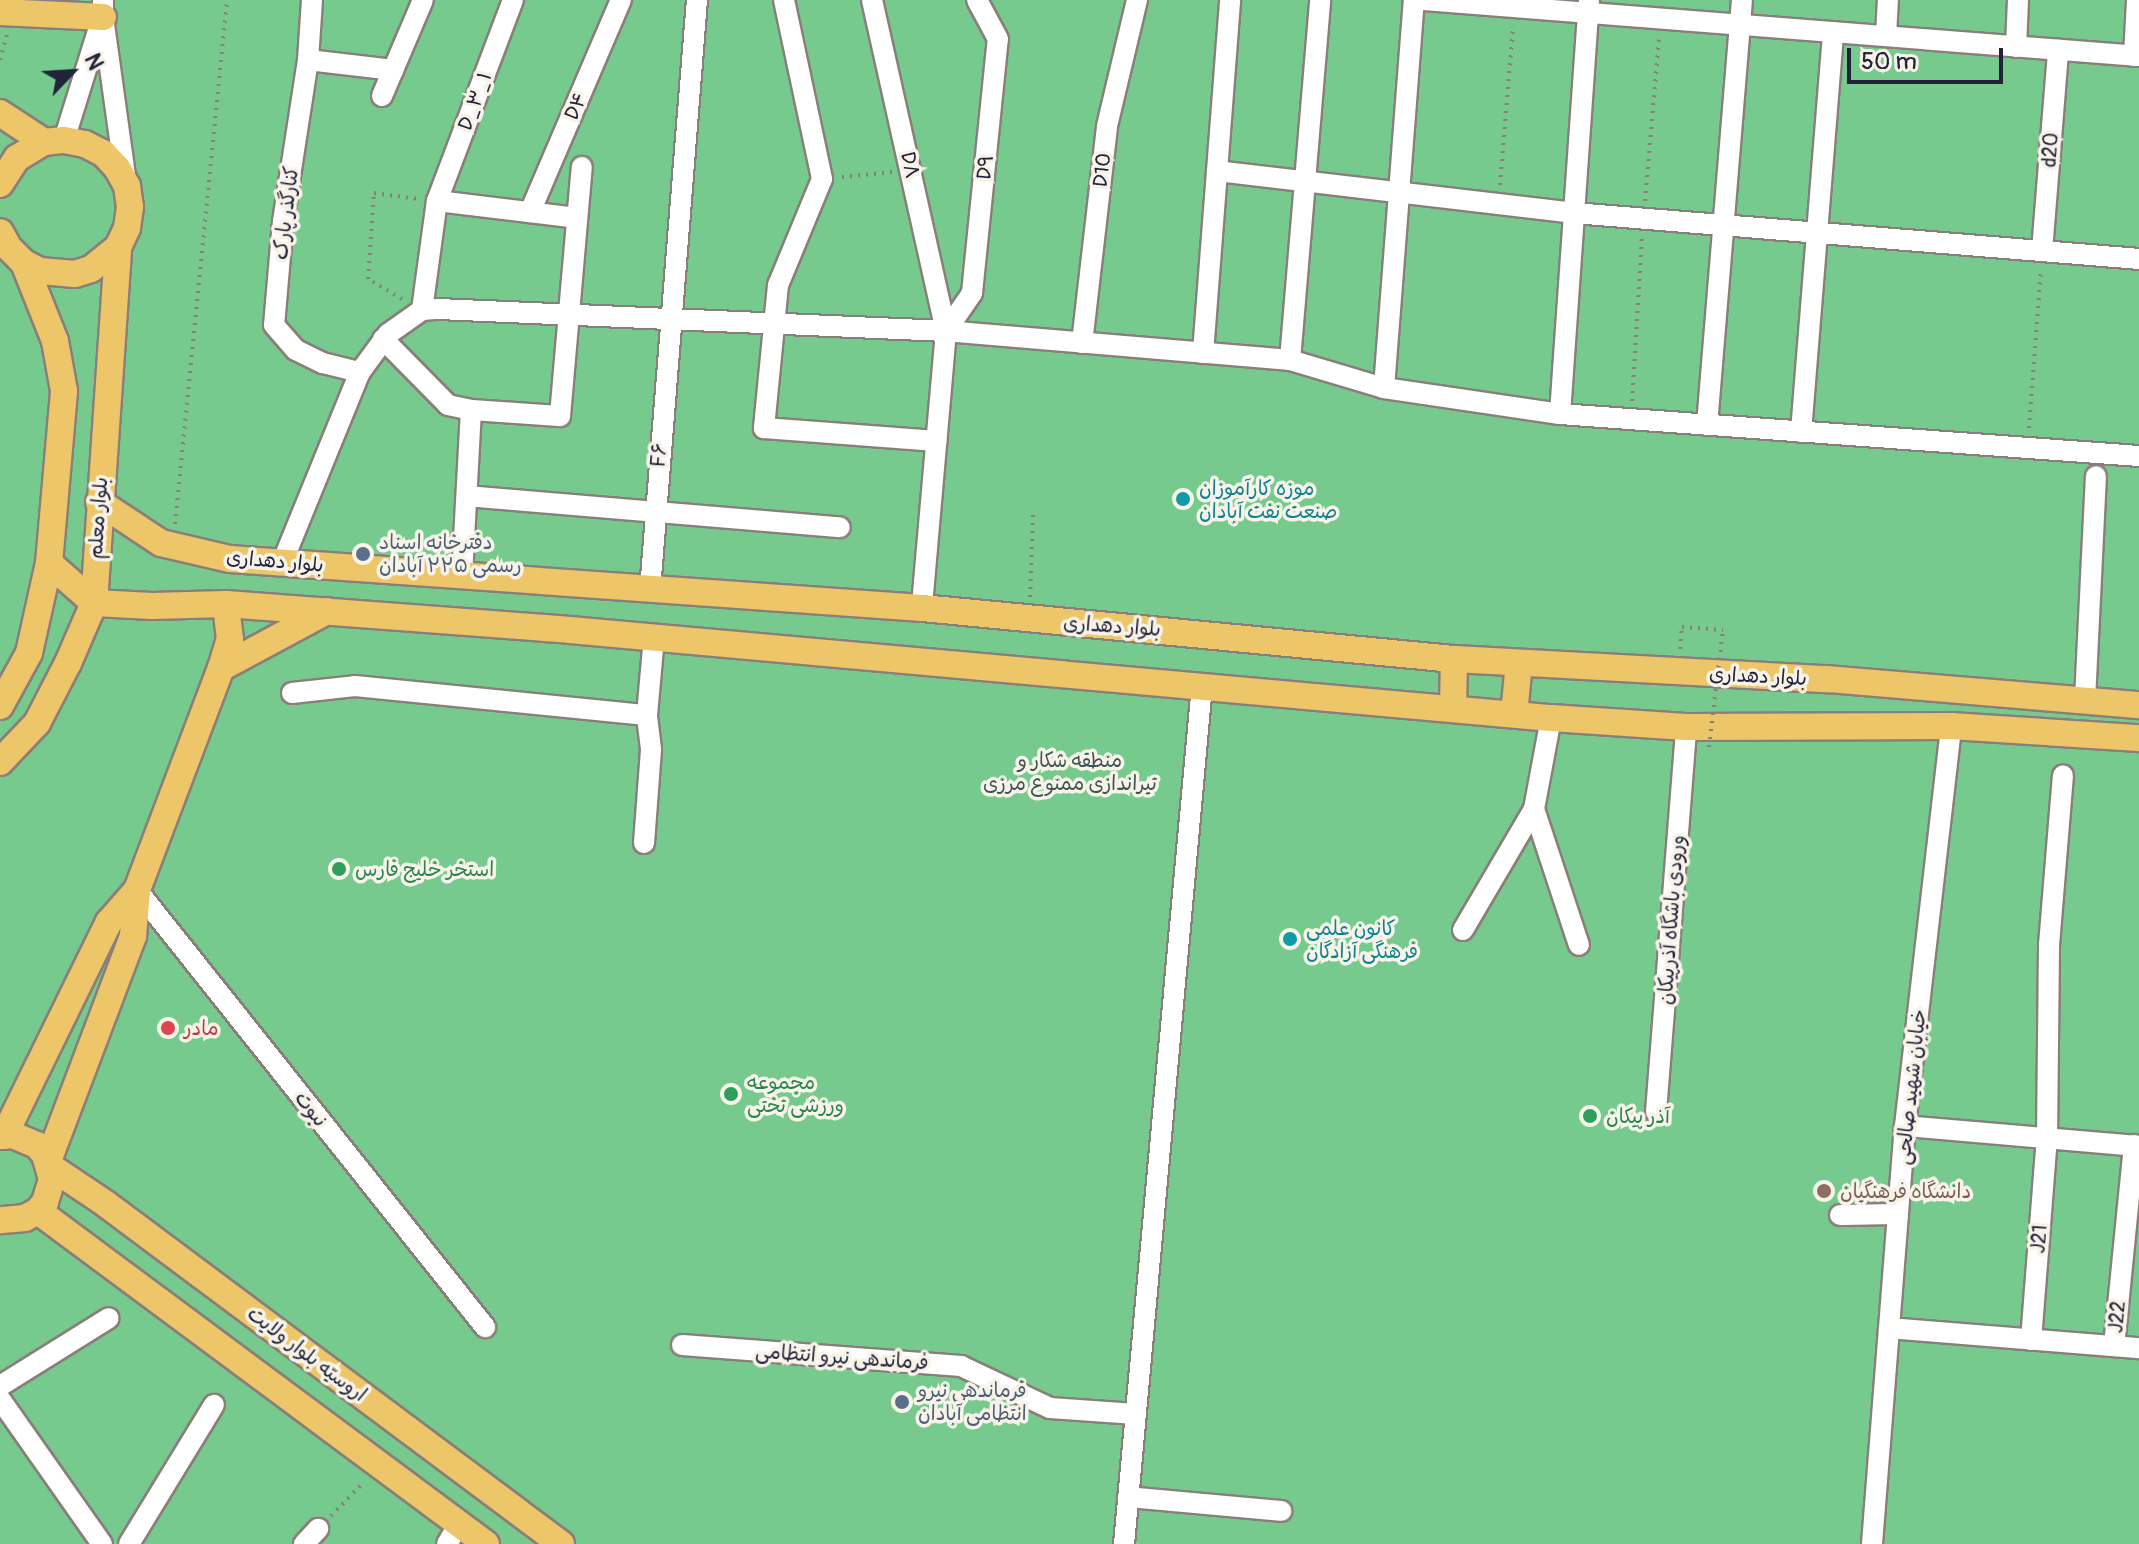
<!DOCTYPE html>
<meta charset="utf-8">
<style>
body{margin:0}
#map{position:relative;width:2139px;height:1544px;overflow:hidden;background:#f2daba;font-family:Pangolin,"Playpen Sans Arabic",sans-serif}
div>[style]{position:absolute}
.green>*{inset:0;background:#77ca8d}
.path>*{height:4px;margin-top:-2px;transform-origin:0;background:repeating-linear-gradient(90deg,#8a7e7a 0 2px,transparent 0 8px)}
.roads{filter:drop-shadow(2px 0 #8a7e7a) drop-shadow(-2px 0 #8a7e7a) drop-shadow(0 2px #8a7e7a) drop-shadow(0 -2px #8a7e7a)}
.minor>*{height:20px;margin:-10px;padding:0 10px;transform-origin:10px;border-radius:10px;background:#fff}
.major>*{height:26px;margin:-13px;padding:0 13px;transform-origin:13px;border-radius:13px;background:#ecc669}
.path-bridge>*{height:4px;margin-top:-2px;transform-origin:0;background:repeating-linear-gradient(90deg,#8a7e7a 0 2px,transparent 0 8px)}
.dots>*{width:22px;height:22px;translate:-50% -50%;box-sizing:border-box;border:4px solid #f7f3e8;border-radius:50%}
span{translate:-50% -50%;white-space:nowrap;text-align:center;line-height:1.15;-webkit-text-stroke:7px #f7f3e8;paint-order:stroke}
.street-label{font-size:20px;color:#22223b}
.culture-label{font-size:20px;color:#0d838f}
.left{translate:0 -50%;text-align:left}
.service-label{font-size:20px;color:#4e5e75}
.park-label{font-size:20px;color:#3c5454}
.leisure-label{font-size:20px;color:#27864d}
.health-label{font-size:20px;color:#be3a42}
.education-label{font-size:20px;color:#785e54}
.north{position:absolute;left:32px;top:32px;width:80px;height:80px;-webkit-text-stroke:6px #f7f3e8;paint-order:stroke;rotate:65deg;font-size:22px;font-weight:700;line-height:32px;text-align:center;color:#22223b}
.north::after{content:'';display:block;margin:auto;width:28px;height:36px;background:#22223b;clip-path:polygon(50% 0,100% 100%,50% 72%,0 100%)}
.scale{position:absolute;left:1847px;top:48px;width:156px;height:36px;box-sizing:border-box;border:4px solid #22223b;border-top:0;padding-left:10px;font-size:24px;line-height:28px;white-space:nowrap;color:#22223b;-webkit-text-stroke:6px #f7f3e8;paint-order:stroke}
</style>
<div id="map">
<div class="green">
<div style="clip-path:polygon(0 0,2139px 0,2139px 1544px,0 1544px)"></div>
</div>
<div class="path">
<div style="left:0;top:60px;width:27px;rotate:-75deg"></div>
<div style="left:842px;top:177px;width:51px;rotate:-5.6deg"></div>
<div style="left:1500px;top:185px;width:160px;rotate:-85.3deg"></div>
<div style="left:1645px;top:201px;width:163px;rotate:-85.1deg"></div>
<div style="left:402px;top:299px;width:39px;rotate:-150deg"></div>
<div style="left:368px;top:279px;width:86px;rotate:-86deg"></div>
<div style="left:374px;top:193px;width:44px;rotate:7.8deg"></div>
<div style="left:1632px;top:401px;width:163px;rotate:-86.5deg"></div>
<div style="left:2029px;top:428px;width:158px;rotate:-85.7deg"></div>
<div style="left:175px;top:524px;width:527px;rotate:-84.33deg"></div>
<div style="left:1030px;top:597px;width:83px;rotate:-87.9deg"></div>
<div style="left:1680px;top:649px;width:22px;rotate:-85deg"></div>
<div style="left:1682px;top:627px;width:41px;rotate:4.2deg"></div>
<div style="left:331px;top:1516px;width:47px;rotate:-45.9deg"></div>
</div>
<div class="roads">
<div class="minor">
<div style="left:103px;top:0;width:17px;rotate:90deg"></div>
<div style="left:103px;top:17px;width:167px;rotate:82.1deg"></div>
<div style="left:312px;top:0;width:60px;rotate:93.8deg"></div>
<div style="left:308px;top:60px;width:163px;rotate:98.8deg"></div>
<div style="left:283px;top:221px;width:104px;rotate:94.9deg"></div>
<div style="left:274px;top:325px;width:33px;rotate:49deg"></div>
<div style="left:296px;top:350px;width:30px;rotate:26deg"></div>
<div style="left:323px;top:363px;width:38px;rotate:14deg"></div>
<div style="left:784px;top:0;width:183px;rotate:78deg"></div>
<div style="left:822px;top:179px;width:115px;rotate:112.5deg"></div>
<div style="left:778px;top:285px;width:144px;rotate:95.6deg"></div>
<div style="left:764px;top:428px;width:173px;rotate:4.3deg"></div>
<div style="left:872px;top:0;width:339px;rotate:77.4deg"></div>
<div style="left:946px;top:331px;width:278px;rotate:95deg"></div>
<div style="left:1424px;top:0;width:717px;rotate:4.48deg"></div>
<div style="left:1886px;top:36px;width:36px;rotate:-87deg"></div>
<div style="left:2016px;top:47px;width:47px;rotate:-87.6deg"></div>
<div style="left:2134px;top:56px;width:56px;rotate:-86.9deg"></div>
<div style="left:308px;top:60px;width:86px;rotate:6.7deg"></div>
<div style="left:382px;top:96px;width:104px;rotate:-66.9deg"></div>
<div style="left:64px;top:140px;width:125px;rotate:-72.7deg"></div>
<div style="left:1217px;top:171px;width:359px;rotate:6.7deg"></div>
<div style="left:1574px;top:213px;width:567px;rotate:4.65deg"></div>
<div style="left:437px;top:201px;width:141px;rotate:6.9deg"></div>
<div style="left:530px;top:212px;width:231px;rotate:-66.8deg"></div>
<div style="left:2042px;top:251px;width:202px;rotate:-85.4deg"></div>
<div style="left:422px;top:310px;width:110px;rotate:-82.2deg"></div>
<div style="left:437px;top:201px;width:215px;rotate:-69.3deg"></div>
<div style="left:946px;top:331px;width:46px;rotate:-55.6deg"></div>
<div style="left:972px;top:293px;width:255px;rotate:-84.2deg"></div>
<div style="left:998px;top:39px;width:44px;rotate:-118.3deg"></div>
<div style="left:383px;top:339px;width:93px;rotate:45.4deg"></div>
<div style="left:448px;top:405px;width:24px;rotate:12deg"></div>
<div style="left:471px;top:410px;width:89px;rotate:3.9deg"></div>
<div style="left:560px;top:416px;width:250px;rotate:-85deg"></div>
<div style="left:1082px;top:343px;width:218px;rotate:-83.4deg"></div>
<div style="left:1107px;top:126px;width:130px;rotate:-76.6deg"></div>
<div style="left:1203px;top:353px;width:354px;rotate:-85.6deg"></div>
<div style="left:1290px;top:360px;width:361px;rotate:-85.2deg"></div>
<div style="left:1384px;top:388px;width:389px;rotate:-85.6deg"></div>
<div style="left:1560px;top:414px;width:415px;rotate:-86deg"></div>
<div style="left:1707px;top:425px;width:426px;rotate:-85.3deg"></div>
<div style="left:1801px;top:432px;width:401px;rotate:-85.4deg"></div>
<div style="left:467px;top:496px;width:374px;rotate:4.8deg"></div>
<div style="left:282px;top:563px;width:206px;rotate:-67.8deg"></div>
<div style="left:360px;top:372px;width:47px;rotate:-53.6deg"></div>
<div style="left:388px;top:334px;width:42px;rotate:-35.2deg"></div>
<div style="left:422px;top:310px;width:16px;rotate:-4deg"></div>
<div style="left:438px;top:309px;width:508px;rotate:2.48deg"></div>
<div style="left:946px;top:331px;width:345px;rotate:4.8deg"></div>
<div style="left:1290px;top:360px;width:98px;rotate:16.6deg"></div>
<div style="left:1384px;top:388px;width:178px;rotate:8.4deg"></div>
<div style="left:1560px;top:414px;width:581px;rotate:4.15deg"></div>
<div style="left:462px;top:576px;width:166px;rotate:-86.9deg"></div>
<div style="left:650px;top:590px;width:592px;rotate:-85.45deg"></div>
<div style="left:292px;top:693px;width:63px;rotate:-6.3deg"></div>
<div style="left:355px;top:686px;width:293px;rotate:5.7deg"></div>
<div style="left:647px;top:715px;width:78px;rotate:-84.9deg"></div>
<div style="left:2085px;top:700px;width:224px;rotate:-87.2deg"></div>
<div style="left:1534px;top:809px;width:143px;rotate:71.7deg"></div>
<div style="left:644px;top:843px;width:94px;rotate:-85.7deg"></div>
<div style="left:651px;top:749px;width:34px;rotate:-97deg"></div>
<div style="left:137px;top:890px;width:559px;rotate:51.47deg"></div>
<div style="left:1463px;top:930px;width:140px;rotate:-59.6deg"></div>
<div style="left:1534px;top:809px;width:93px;rotate:-79.4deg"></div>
<div style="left:1656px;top:1112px;width:386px;rotate:-85.5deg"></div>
<div style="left:1905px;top:1126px;width:235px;rotate:4.9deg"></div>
<div style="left:1840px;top:1215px;width:58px;rotate:-1deg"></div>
<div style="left:1889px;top:1328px;width:251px;rotate:4.6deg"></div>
<div style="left:2031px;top:1340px;width:203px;rotate:-85.5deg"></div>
<div style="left:2047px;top:1138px;width:193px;rotate:-89.4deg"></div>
<div style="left:2049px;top:945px;width:170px;rotate:-85.3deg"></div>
<div style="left:682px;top:1345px;width:280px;rotate:4.3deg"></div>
<div style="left:961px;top:1366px;width:98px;rotate:25.3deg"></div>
<div style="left:1050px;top:1408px;width:86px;rotate:4deg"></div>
<div style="left:2114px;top:1346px;width:202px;rotate:-84.3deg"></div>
<div style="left:0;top:1386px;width:128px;rotate:-32deg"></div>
<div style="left:0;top:1399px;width:177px;rotate:54.9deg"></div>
<div style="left:1128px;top:1497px;width:154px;rotate:5.2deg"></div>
<div style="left:129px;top:1544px;width:163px;rotate:-58.6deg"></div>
<div style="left:304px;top:1544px;width:21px;rotate:-47deg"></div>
<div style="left:447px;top:1544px;width:23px;rotate:-59deg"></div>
<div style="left:1124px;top:1544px;width:863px;rotate:-84.81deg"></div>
<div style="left:1872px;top:1544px;width:419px;rotate:-85.5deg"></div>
<div style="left:1905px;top:1126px;width:403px;rotate:-83.4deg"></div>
</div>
<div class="major">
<div style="left:0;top:12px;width:103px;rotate:2.8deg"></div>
<div style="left:0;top:113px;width:53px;rotate:33.4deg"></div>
<div style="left:0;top:184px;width:31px;rotate:-57deg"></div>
<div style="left:17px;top:158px;width:31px;rotate:-31deg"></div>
<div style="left:44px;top:142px;width:20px;rotate:-6deg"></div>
<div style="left:64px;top:140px;width:21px;rotate:11deg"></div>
<div style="left:85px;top:144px;width:20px;rotate:27deg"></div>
<div style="left:103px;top:153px;width:21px;rotate:47deg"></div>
<div style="left:117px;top:168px;width:21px;rotate:61deg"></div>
<div style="left:127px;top:186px;width:21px;rotate:82deg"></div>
<div style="left:130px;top:207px;width:21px;rotate:98deg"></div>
<div style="left:127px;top:228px;width:21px;rotate:115deg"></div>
<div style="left:118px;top:247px;width:35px;rotate:141deg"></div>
<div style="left:91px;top:269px;width:17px;rotate:163deg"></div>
<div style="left:75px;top:274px;width:35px;rotate:-175deg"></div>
<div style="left:40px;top:271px;width:18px;rotate:-153deg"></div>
<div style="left:24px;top:263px;width:21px;rotate:-135deg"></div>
<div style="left:9px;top:248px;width:18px;rotate:-119deg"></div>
<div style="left:99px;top:502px;width:74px;rotate:33.5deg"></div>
<div style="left:161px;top:543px;width:71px;rotate:13.1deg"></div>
<div style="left:230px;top:559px;width:694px;rotate:4.05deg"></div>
<div style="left:922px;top:608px;width:534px;rotate:5.48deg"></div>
<div style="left:1454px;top:659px;width:374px;rotate:3.1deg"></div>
<div style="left:1827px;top:679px;width:313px;rotate:4.8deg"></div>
<div style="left:49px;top:563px;width:60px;rotate:41.6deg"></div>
<div style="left:94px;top:603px;width:58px;rotate:3deg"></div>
<div style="left:152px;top:606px;width:74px;rotate:-1.5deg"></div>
<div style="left:226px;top:604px;width:345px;rotate:4.3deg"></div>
<div style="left:570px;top:630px;width:985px;rotate:5.13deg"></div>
<div style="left:1551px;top:718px;width:135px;rotate:3.8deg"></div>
<div style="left:1686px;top:727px;width:265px;rotate:-0.2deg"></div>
<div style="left:1951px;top:726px;width:188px;rotate:3.7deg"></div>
<div style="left:221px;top:668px;width:120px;rotate:-28.3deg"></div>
<div style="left:0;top:706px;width:60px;rotate:-61.3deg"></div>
<div style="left:29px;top:653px;width:92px;rotate:-77.5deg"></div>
<div style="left:49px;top:563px;width:173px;rotate:-85deg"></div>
<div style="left:64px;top:391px;width:51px;rotate:-100.2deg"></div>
<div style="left:55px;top:341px;width:84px;rotate:-111.7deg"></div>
<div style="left:1453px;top:709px;width:50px;rotate:-88.9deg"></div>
<div style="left:1514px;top:714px;width:51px;rotate:-84.4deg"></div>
<div style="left:0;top:762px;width:54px;rotate:-46.5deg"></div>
<div style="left:37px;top:723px;width:68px;rotate:-62.7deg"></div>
<div style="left:68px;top:663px;width:65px;rotate:-66.6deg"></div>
<div style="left:94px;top:603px;width:357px;rotate:-86.1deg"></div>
<div style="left:0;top:1136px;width:13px;rotate:-4deg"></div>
<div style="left:13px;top:1135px;width:26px;rotate:23deg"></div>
<div style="left:37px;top:1145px;width:13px;rotate:51deg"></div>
<div style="left:45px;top:1155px;width:25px;rotate:74deg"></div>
<div style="left:52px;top:1179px;width:24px;rotate:107deg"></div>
<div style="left:45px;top:1202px;width:11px;rotate:128deg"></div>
<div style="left:38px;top:1211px;width:15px;rotate:152deg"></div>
<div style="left:25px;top:1218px;width:25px;rotate:175deg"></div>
<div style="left:4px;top:1136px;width:238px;rotate:-63.9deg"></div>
<div style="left:109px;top:922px;width:43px;rotate:-48.8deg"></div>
<div style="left:48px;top:1161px;width:241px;rotate:-69.3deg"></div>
<div style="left:133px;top:936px;width:46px;rotate:-85deg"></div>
<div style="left:137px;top:890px;width:237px;rotate:-69.3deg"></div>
<div style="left:221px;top:668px;width:30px;rotate:-73deg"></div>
<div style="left:230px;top:639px;width:35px;rotate:-97deg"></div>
<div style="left:51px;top:1167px;width:66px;rotate:33.9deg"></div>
<div style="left:106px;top:1204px;width:568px;rotate:36.77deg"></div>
<div style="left:38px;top:1211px;width:558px;rotate:36.62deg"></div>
</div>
</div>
<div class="path-bridge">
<div style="left:1709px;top:747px;width:118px;rotate:-83.2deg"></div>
</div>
<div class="dots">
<div style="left:1183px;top:499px;background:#0f9aa8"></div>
<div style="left:363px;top:554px;background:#5c6f8a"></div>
<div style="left:339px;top:869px;background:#2e9e5b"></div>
<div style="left:1290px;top:939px;background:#0f9aa8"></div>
<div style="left:168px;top:1028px;background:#e0444e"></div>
<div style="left:731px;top:1094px;background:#2e9e5b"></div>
<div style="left:1590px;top:1116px;background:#2e9e5b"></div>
<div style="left:1824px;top:1191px;background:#8d6e63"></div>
<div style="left:902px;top:1402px;background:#5c6f8a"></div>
</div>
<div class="street-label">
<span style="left:475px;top:101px;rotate:-69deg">D_۳_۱</span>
<span style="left:576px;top:106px;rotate:-67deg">D۴</span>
<span style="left:2050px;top:150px;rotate:-86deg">d20</span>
<span style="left:910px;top:165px;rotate:77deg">D۸</span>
<span style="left:985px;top:167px;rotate:-84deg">D۹</span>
<span style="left:1102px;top:170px;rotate:-83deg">D10</span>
<span style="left:286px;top:213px;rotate:-83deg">کنارگذر پارک</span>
<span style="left:659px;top:455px;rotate:-85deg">F۶</span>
<span style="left:98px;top:518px;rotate:-86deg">بلوار معلم</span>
<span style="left:275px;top:561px;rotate:5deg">بلوار دهداری</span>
<span style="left:1112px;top:626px;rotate:4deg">بلوار دهداری</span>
<span style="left:1758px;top:676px;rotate:3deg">بلوار دهداری</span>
<span style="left:1671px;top:920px;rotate:-86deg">ورودی باشگاه آذرپیکان</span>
<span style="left:1911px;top:1087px;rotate:-84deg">خیابان شهید صالحی</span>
<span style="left:311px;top:1109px;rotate:51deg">نبوت</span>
<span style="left:2039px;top:1239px;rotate:-85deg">J21</span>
<span style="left:2117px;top:1317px;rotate:-85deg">J22</span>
<span style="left:307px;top:1354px;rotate:37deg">اروسیّه بلوار ولایت</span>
<span style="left:842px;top:1357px;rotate:4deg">فرماندهی نیرو انتظامی</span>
</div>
<div class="culture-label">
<span class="left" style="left:1199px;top:500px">موزه کارآموزان<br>صنعت نفت آبادان</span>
<span class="left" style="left:1306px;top:940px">کانون علمی<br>فرهنگی آزادگان</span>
</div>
<div class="service-label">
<span class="left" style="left:379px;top:554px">دفترخانه اسناد<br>رسمی ۲۲۵ آبادان</span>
<span class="left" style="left:918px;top:1402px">فرماندهی نیرو<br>انتظامی آبادان</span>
</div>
<div class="park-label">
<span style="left:1070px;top:772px">منطقه شکار و<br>تیراندازی ممنوع مرزی</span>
</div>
<div class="leisure-label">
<span class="left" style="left:355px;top:869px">استخر خلیج فارس</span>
<span class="left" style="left:747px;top:1094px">مجموعه<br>ورزشی تختی</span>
<span class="left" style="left:1606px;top:1116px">آذر پیکان</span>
</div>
<div class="health-label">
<span class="left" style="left:184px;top:1028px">مادر</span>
</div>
<div class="education-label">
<span class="left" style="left:1840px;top:1191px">دانشگاه فرهنگیان</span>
</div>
<div class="north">N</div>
<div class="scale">50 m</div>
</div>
